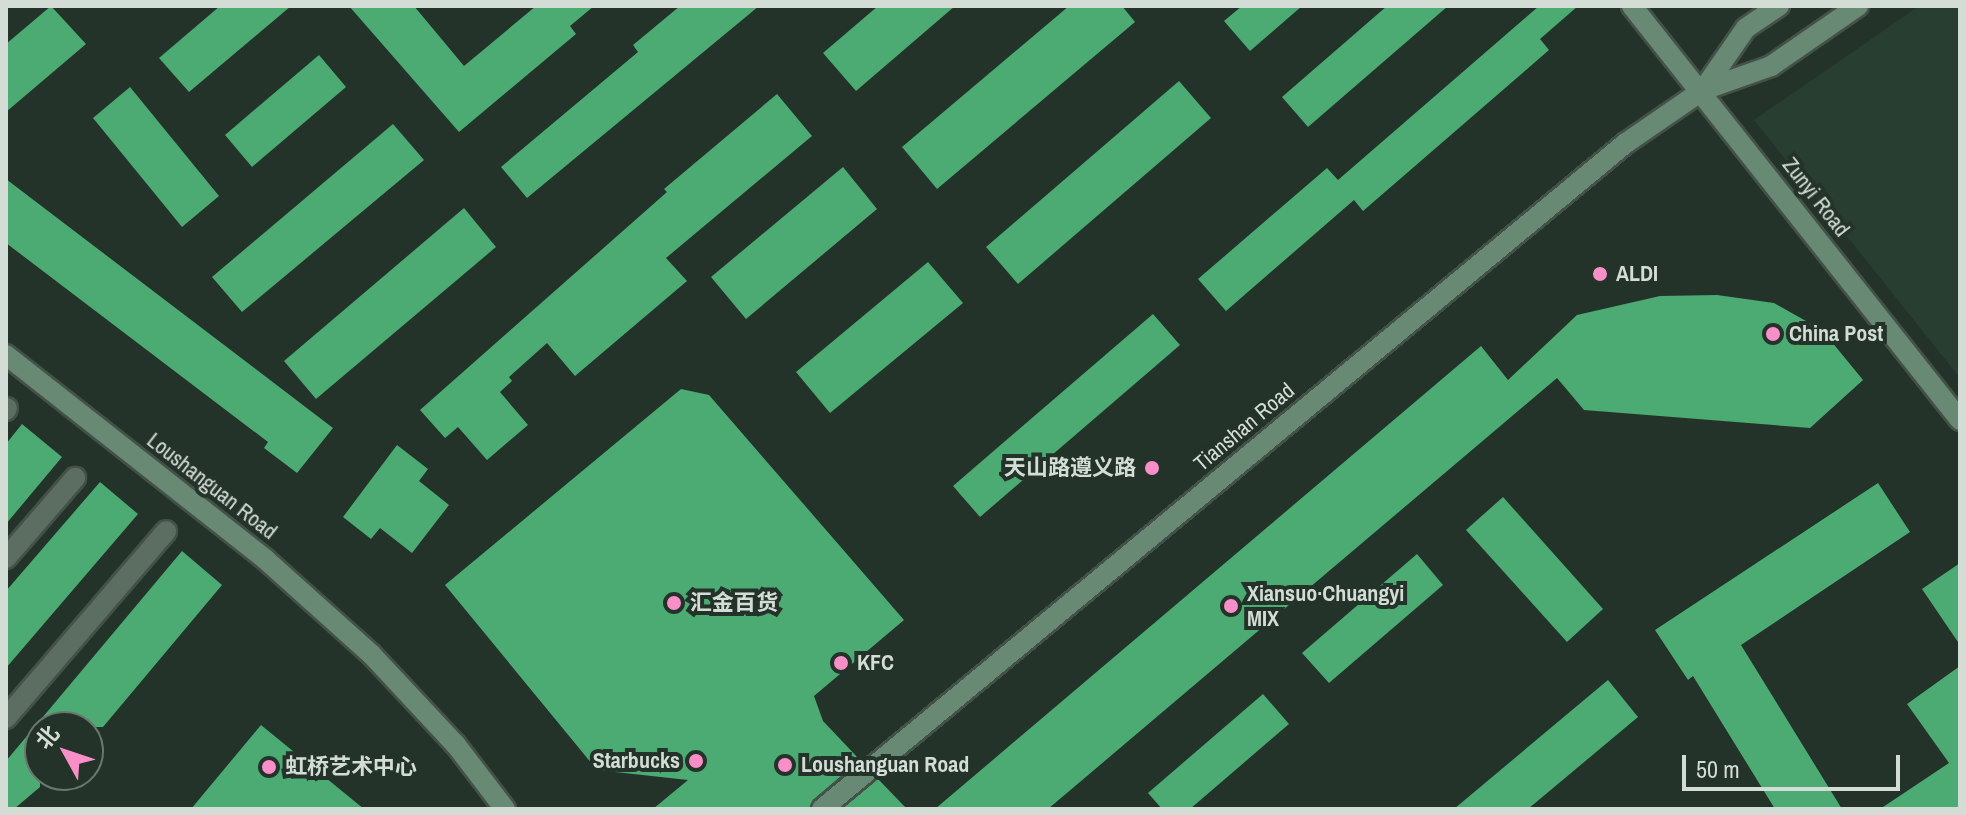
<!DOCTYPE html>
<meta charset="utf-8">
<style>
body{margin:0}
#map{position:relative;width:1966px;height:815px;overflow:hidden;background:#233329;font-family:"Archivo Narrow","Noto Sans SC",sans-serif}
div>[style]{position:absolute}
.built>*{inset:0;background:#283e30}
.building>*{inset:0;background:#4cab73}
.roads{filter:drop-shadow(2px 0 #445148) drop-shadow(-2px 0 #445148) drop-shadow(0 2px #445148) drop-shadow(0 -2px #445148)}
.street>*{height:20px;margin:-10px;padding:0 10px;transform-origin:10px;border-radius:10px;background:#5c6d61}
.secondary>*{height:20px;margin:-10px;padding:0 10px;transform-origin:10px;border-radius:10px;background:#688a74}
.dots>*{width:22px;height:22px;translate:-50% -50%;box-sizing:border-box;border:4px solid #233329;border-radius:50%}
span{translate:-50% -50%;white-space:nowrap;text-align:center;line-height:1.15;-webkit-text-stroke:8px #233329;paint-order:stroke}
.street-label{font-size:22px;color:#d3dcd5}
.poi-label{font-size:22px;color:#d3dcd5;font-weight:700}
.left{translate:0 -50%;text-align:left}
.right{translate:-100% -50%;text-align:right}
.frame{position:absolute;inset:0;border:8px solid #d3dcd5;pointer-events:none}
.north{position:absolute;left:24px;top:711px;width:80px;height:80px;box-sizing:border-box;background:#233329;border:2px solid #69776e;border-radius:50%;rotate:310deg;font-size:22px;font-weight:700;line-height:32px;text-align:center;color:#d3dcd5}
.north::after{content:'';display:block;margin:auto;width:28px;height:36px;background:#f98fc9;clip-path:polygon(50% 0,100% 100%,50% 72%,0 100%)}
.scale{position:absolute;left:1682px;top:755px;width:218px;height:36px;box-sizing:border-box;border:4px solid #d3dcd5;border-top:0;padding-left:10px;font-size:24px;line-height:28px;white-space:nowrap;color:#d3dcd5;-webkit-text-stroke:6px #233329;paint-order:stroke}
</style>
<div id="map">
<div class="built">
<div style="clip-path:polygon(1919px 6px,1960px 6px,1960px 378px,1754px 120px)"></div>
</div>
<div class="building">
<div style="clip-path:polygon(51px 6px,86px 44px,6px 112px,6px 44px)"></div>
<div style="clip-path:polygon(220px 6px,291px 6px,189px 92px,159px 58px)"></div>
<div style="clip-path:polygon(349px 6px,414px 6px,464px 66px,536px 6px,594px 6px,570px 26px,576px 34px,459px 132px)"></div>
<div style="clip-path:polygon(680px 6px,759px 6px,527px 198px,501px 167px,638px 52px,633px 45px)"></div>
<div style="clip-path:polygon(878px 6px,955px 6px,856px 91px,823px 53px)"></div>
<div style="clip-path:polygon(1069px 6px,1122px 6px,1135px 22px,937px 189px,902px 147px)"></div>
<div style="clip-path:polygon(1242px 6px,1302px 6px,1250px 51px,1224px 21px)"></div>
<div style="clip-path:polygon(1387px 6px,1448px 6px,1308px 127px,1282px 97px)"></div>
<div style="clip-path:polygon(1539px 6px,1578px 6px,1540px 39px,1549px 50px,1363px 211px,1354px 200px,1226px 311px,1198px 279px,1327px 168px,1338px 180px)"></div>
<div style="clip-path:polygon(319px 55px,346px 87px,252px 167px,225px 135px)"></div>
<div style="clip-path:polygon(1179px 81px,1211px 118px,1018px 284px,986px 247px)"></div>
<div style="clip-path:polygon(130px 87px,219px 196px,182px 227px,93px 118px)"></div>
<div style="clip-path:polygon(777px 94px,812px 136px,666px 258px,687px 281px,575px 376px,547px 343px,509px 377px,512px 381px,500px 392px,528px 425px,487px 460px,458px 427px,445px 438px,420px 410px,667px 192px,664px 189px)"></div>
<div style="clip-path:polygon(393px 124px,424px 160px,242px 312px,212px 277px)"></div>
<div style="clip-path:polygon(843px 167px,877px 209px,746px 319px,711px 277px)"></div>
<div style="clip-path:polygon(6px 179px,333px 428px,297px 473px,264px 448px,268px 442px,6px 243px)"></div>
<div style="clip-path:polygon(464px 208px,496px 247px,316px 399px,284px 361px)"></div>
<div style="clip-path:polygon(928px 262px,963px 303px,830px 413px,796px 372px)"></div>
<div style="clip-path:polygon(1717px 295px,1774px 303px,1822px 330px,1863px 380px,1810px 428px,1584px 410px,1557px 378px,1048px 809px,935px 809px,1481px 346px,1508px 380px,1577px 315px,1660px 296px)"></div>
<div style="clip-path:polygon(1153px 314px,1180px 345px,980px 517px,953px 486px)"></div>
<div style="clip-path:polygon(681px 389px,709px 395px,904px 620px,814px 696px,823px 721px,860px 760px,814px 799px,809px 809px,653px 809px,688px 780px,597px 770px,445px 585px)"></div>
<div style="clip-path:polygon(22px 424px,62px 457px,6px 524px,6px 444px)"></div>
<div style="clip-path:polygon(397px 445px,428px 469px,419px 481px,449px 505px,412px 553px,380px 528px,371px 539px,343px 517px)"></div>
<div style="clip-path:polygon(100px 482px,138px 514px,6px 668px,6px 591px)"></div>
<div style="clip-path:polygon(1878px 483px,1910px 532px,1741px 645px,1842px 809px,1775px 809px,1693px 676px,1688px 680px,1655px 630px)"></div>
<div style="clip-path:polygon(1503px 497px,1603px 609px,1567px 642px,1466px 530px)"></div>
<div style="clip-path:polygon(182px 551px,222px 585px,103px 727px,40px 727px,40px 787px,14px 809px,6px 809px,6px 761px)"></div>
<div style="clip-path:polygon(1417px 554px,1443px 585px,1329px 683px,1302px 653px)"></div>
<div style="clip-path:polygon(1960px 563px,1960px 645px,1922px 589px)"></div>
<div style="clip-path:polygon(1960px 666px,1960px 809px,1880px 809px,1949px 763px,1907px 704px)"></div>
<div style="clip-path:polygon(1608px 680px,1638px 717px,1528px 809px,1454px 809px)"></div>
<div style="clip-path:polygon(1263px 694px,1289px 724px,1190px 809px,1162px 809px,1148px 793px)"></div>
<div style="clip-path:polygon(261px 725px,364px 809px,191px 809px)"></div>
<div style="clip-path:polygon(878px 779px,907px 809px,842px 809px)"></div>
</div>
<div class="roads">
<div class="street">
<div style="left:6px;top:410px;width:2px;rotate:-63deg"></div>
<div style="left:6px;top:558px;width:106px;rotate:-49.2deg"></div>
<div style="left:6px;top:718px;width:246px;rotate:-49.4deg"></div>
</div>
<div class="secondary">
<div style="left:1632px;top:6px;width:528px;rotate:51.61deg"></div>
<div style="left:1703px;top:90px;width:75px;rotate:-55.3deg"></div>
<div style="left:1746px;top:28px;width:40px;rotate:-34deg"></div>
<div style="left:6px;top:355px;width:330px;rotate:38.2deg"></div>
<div style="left:265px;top:559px;width:142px;rotate:41.9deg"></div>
<div style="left:371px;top:654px;width:125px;rotate:47deg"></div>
<div style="left:456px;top:745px;width:81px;rotate:52.6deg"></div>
<div style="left:822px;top:809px;width:1044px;rotate:-39.64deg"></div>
<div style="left:1626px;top:143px;width:93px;rotate:-34.5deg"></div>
<div style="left:1703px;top:90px;width:72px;rotate:-19.4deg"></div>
<div style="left:1771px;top:66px;width:106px;rotate:-34.6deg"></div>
</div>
</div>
<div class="dots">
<div style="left:1600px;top:274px;background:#f98fc9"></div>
<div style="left:1773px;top:334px;background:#f98fc9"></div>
<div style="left:1152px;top:468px;background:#f98fc9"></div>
<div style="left:674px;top:603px;background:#f98fc9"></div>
<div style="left:1231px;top:606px;background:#f98fc9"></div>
<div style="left:841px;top:663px;background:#f98fc9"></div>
<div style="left:696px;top:761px;background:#f98fc9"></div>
<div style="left:785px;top:765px;background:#f98fc9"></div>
<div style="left:269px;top:767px;background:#f98fc9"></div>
</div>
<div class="street-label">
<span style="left:1816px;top:197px;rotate:52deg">Zunyi Road</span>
<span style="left:1244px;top:427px;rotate:-40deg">Tianshan Road</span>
<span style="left:212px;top:486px;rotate:38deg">Loushanguan Road</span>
</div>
<div class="poi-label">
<span class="left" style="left:1616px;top:274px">ALDI</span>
<span class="left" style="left:1789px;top:334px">China Post</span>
<span class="right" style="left:1136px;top:468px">天山路遵义路</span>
<span class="left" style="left:1247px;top:606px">Xiansuo·Chuangyi<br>MIX</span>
<span class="left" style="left:690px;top:603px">汇金百货</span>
<span class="left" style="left:857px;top:663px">KFC</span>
<span class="right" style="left:680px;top:761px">Starbucks</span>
<span class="left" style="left:801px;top:765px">Loushanguan Road</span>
<span class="left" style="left:285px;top:767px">虹桥艺术中心</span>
</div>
<div class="frame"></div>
<div class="north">北</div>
<div class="scale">50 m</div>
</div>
